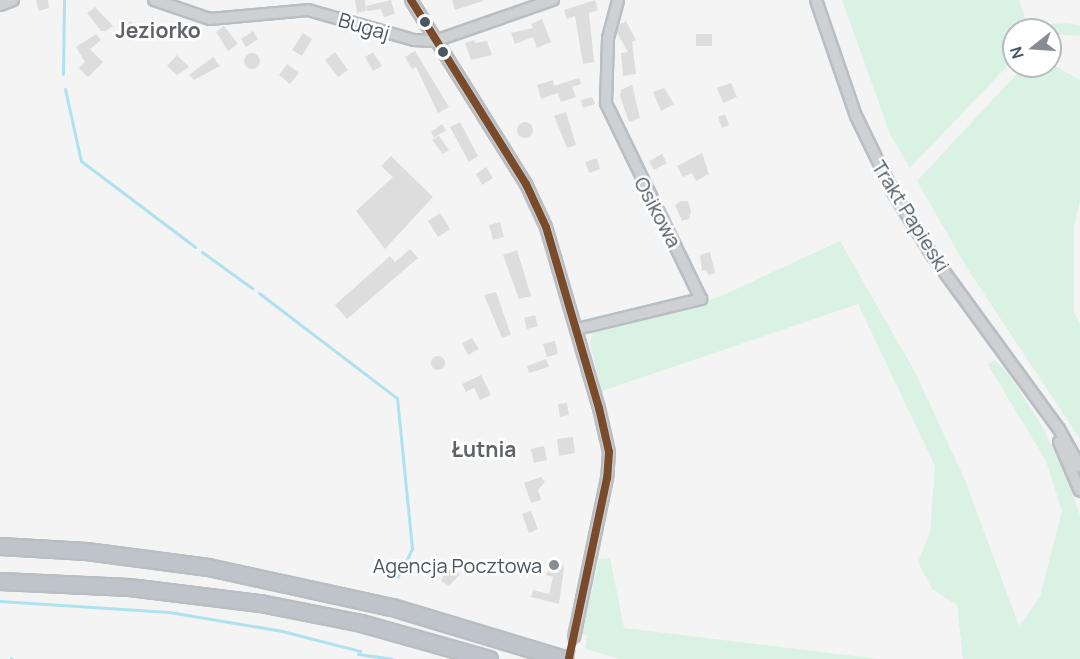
<!DOCTYPE html>
<meta charset="utf-8">
<style>
body{margin:0}
#map{position:relative;width:1080px;height:659px;overflow:hidden;background:#f4f4f4;font-family:Manrope,sans-serif}
div>[style]{position:absolute}
.green>*{inset:0;background:#d9f2e3}
.stream>*{height:3px;margin:-1.5px;padding:0 1.5px;transform-origin:1.5px;border-radius:1.5px;background:#aee2f0}
.building>*{inset:0;background:#ddddde}
.round{border-radius:50%}
.minor-tunnel>*{height:10px;margin-top:-5px;transform-origin:0;background:repeating-linear-gradient(90deg,#d2d4d7 0 10px,transparent 0 15px)}
.roads{filter:drop-shadow(2px 0 #b9bec3) drop-shadow(-2px 0 #b9bec3) drop-shadow(0 2px #b9bec3) drop-shadow(0 -2px #b9bec3)}
.minor>*{height:10px;margin:-5px;padding:0 5px;transform-origin:5px;border-radius:5px;background:#ced0d2}
.highway>*{height:15px;margin:-7.5px;padding:0 7.5px;transform-origin:7.5px;border-radius:7.5px;background:#bec4c9}
.bus-1>*{height:8px;margin:-4px;padding:0 4px;transform-origin:4px;border-radius:4px;background:#7a4b2a}
.dots>*{width:16px;height:16px;translate:-50% -50%;box-sizing:border-box;border:3px solid #fff;border-radius:50%}
span{translate:-50% -50%;white-space:nowrap;text-align:center;line-height:1.15;-webkit-text-stroke:5px #fff;paint-order:stroke}
.street-label{font-size:20px;color:#4a5661}
.poi-label{font-size:20px;color:#4a5661}
.right{translate:-100% -50%;text-align:right}
.neighbourhood-label{font-size:21px;color:#5f6368;font-weight:700}
.north{position:absolute;left:1002px;top:18px;width:60px;height:60px;box-sizing:border-box;background:#fff;border:2px solid #b7bbc0;border-radius:50%;rotate:253deg;font-size:16px;font-weight:700;line-height:24px;text-align:center;color:#4a5661}
.north::after{content:'';display:block;margin:auto;width:21px;height:27px;background:#868d94;clip-path:polygon(50% 0,100% 100%,50% 72%,0 100%)}
</style>
<div id="map">
<div class="green">
<div style="clip-path:polygon(842px 0,1019px 0,1029px 30px,1014px 30px,1014px 59px,910px 168px,890px 134px)"></div>
<div style="clip-path:polygon(1068px 23px,1080px 26px,1080px 36px,1057px 34px,1052px 24px)"></div>
<div style="clip-path:polygon(1050px 63px,1080px 80px,1080px 200px,1074px 226px,1074px 312px,1080px 324px,1080px 439px,967px 268px,917px 181px,1023px 67px,1050px 66px)"></div>
<div style="clip-path:polygon(840px 241px,915px 372px,965px 480px,1019px 626px,1040px 597px,1062px 511px,1046px 461px,988px 365px,995px 360px,1009px 375px,1041px 424px,1068px 479px,1080px 516px,1080px 659px,963px 659px,957px 605px,932px 589px,918px 562px,930px 532px,935px 466px,858px 304px,602px 391px,590px 344px,593px 330px,719px 297px)"></div>
<div style="clip-path:polygon(610px 558px,624px 628px,879px 659px,621px 659px,585px 649px,587px 636px,582px 634px,599px 559px)"></div>
</div>
<div class="stream">
<div style="left:63px;top:74px;width:74px;rotate:-89.2deg"></div>
<div style="left:65px;top:89px;width:74px;rotate:77.5deg"></div>
<div style="left:81px;top:161px;width:143px;rotate:37deg"></div>
<div style="left:202px;top:252px;width:62px;rotate:35.8deg"></div>
<div style="left:259px;top:293px;width:173px;rotate:37.3deg"></div>
<div style="left:397px;top:398px;width:152px;rotate:84.3deg"></div>
<div style="left:412px;top:549px;width:31px;rotate:117deg"></div>
<div style="left:0;top:601px;width:169px;rotate:3.7deg"></div>
<div style="left:169px;top:612px;width:115px;rotate:9.5deg"></div>
<div style="left:282px;top:631px;width:81px;rotate:14.4deg"></div>
<div style="left:358px;top:654px;width:34px;rotate:8deg"></div>
<div style="left:11px;top:658px;width:1px;rotate:45deg"></div>
</div>
<div class="building">
<div style="clip-path:polygon(36px 0,48px 0,49px 8px,39px 11px)"></div>
<div style="clip-path:polygon(355px 0,365px 0,366px 11px,357px 13px)"></div>
<div style="clip-path:polygon(391px 0,395px 14px,384px 17px,381px 9px,367px 11px,366px 6px)"></div>
<div style="clip-path:polygon(452px 0,483px 0,483px 1px,455px 10px)"></div>
<div style="clip-path:polygon(595px 0,598px 10px,589px 13px,594px 62px,583px 64px,575px 16px,567px 19px,564px 10px)"></div>
<div style="clip-path:polygon(95px 7px,113px 26px,106px 31px,101px 31px,87px 13px)"></div>
<div style="clip-path:polygon(542px 19px,551px 42px,537px 48px,533px 37px,515px 44px,511px 33px,533px 28px,531px 24px)"></div>
<div style="clip-path:polygon(130px 21px,140px 30px,130px 41px,122px 30px)"></div>
<div style="clip-path:polygon(626px 21px,636px 40px,632px 42px,636px 74px,623px 76px,621px 53px,628px 52px,617px 33px,619px 25px)"></div>
<div style="clip-path:polygon(224px 26px,238px 44px,228px 51px,216px 32px)"></div>
<div style="clip-path:polygon(253px 31px,258px 39px,246px 47px,241px 39px)"></div>
<div style="clip-path:polygon(303px 33px,312px 39px,302px 56px,292px 50px)"></div>
<div style="clip-path:polygon(96px 34px,101px 40px,90px 49px,103px 62px,88px 77px,79px 68px,85px 62px,76px 47px)"></div>
<div style="clip-path:polygon(696px 34px,712px 34px,712px 46px,696px 46px)"></div>
<div style="clip-path:polygon(474px 40px,475px 43px,487px 41px,492px 55px,471px 60px,465px 43px)"></div>
<div style="clip-path:polygon(415px 51px,449px 107px,438px 113px,416px 67px,412px 69px,405px 57px)"></div>
<div style="clip-path:polygon(335px 52px,348px 70px,338px 77px,325px 60px)"></div>
<div style="clip-path:polygon(373px 52px,382px 66px,373px 71px,365px 57px)"></div>
<div class="round" style="left:244px;top:53px;width:16px;height:16px"></div>
<div style="clip-path:polygon(177px 55px,189px 67px,177px 75px,167px 66px)"></div>
<div style="clip-path:polygon(213px 57px,220px 66px,194px 80px,189px 75px)"></div>
<div style="clip-path:polygon(287px 64px,299px 73px,290px 84px,279px 75px)"></div>
<div style="clip-path:polygon(579px 78px,581px 84px,572px 87px,576px 97px,561px 102px,558px 93px,541px 99px,537px 85px,553px 80px,554px 86px)"></div>
<div style="clip-path:polygon(731px 83px,737px 97px,723px 103px,717px 88px)"></div>
<div style="clip-path:polygon(632px 85px,640px 118px,629px 122px,620px 96px,621px 90px)"></div>
<div style="clip-path:polygon(664px 88px,674px 104px,661px 111px,653px 92px)"></div>
<div style="clip-path:polygon(592px 97px,595px 104px,583px 108px,581px 100px)"></div>
<div style="clip-path:polygon(566px 112px,576px 145px,567px 148px,554px 116px)"></div>
<div style="clip-path:polygon(725px 114px,729px 125px,722px 128px,718px 117px)"></div>
<div class="round" style="left:517px;top:122px;width:16px;height:16px"></div>
<div style="clip-path:polygon(460px 122px,478px 156px,469px 162px,450px 127px)"></div>
<div style="clip-path:polygon(442px 124px,446px 130px,434px 138px,431px 132px)"></div>
<div style="clip-path:polygon(439px 136px,449px 150px,443px 154px,432px 140px)"></div>
<div style="clip-path:polygon(702px 153px,709px 174px,696px 181px,692px 173px,683px 177px,677px 166px)"></div>
<div style="clip-path:polygon(662px 154px,667px 163px,654px 170px,649px 161px)"></div>
<div style="clip-path:polygon(391px 156px,433px 197px,385px 249px,356px 211px,393px 177px,381px 166px)"></div>
<div style="clip-path:polygon(597px 158px,600px 169px,589px 173px,585px 162px)"></div>
<div style="clip-path:polygon(486px 167px,493px 178px,482px 185px,476px 174px)"></div>
<div style="clip-path:polygon(681px 201px,688px 201px,691px 211px,689px 219px,682px 221px,675px 205px)"></div>
<div style="clip-path:polygon(440px 213px,450px 229px,438px 237px,428px 221px)"></div>
<div style="clip-path:polygon(500px 222px,504px 237px,493px 240px,489px 225px)"></div>
<div style="clip-path:polygon(410px 249px,418px 258px,347px 319px,335px 305px,390px 256px,395px 262px)"></div>
<div style="clip-path:polygon(517px 250px,531px 296px,519px 299px,503px 255px)"></div>
<div style="clip-path:polygon(710px 252px,715px 273px,708px 275px,706px 270px,702px 271px,700px 255px)"></div>
<div style="clip-path:polygon(496px 292px,511px 335px,502px 338px,484px 295px)"></div>
<div style="clip-path:polygon(535px 315px,538px 326px,527px 329px,524px 318px)"></div>
<div style="clip-path:polygon(472px 338px,479px 349px,468px 355px,462px 343px)"></div>
<div style="clip-path:polygon(555px 341px,558px 354px,547px 357px,543px 344px)"></div>
<div class="round" style="left:431px;top:356px;width:14px;height:14px"></div>
<div style="clip-path:polygon(546px 359px,549px 367px,529px 373px,527px 366px)"></div>
<div style="clip-path:polygon(481px 375px,491px 395px,480px 400px,474px 388px,466px 392px,462px 384px)"></div>
<div style="clip-path:polygon(567px 403px,569px 415px,560px 417px,558px 404px)"></div>
<div style="clip-path:polygon(573px 437px,575px 453px,559px 456px,557px 439px)"></div>
<div style="clip-path:polygon(544px 446px,547px 460px,534px 463px,531px 449px)"></div>
<div style="clip-path:polygon(541px 477px,545px 482px,538px 490px,541px 500px,531px 503px,524px 483px)"></div>
<div style="clip-path:polygon(531px 511px,538px 529px,529px 533px,522px 514px)"></div>
<div style="clip-path:polygon(553px 560px,562px 563px,564px 568px,559px 604px,531px 597px,533px 590px,549px 594px,553px 577px,546px 575px)"></div>
<div style="clip-path:polygon(447px 568px,460px 574px,449px 586px,441px 581px)"></div>
</div>
<div class="minor-tunnel">
<div style="left:569px;top:659px;width:23px;rotate:-77deg"></div>
</div>
<div class="roads">
<div class="minor">
<div style="left:154px;top:0;width:59px;rotate:18.7deg"></div>
<div style="left:210px;top:19px;width:98px;rotate:-5.2deg"></div>
<div style="left:308px;top:10px;width:110px;rotate:15.8deg"></div>
<div style="left:414px;top:40px;width:21px;rotate:3deg"></div>
<div style="left:435px;top:41px;width:125px;rotate:-19.2deg"></div>
<div style="left:411px;top:0;width:217px;rotate:58deg"></div>
<div style="left:526px;top:184px;width:47px;rotate:65.1deg"></div>
<div style="left:546px;top:227px;width:189px;rotate:73.7deg"></div>
<div style="left:599px;top:408px;width:45px;rotate:77.2deg"></div>
<div style="left:609px;top:452px;width:26px;rotate:94deg"></div>
<div style="left:607px;top:478px;width:162px;rotate:101.7deg"></div>
<div style="left:816px;top:0;width:123px;rotate:71deg"></div>
<div style="left:856px;top:116px;width:87px;rotate:64deg"></div>
<div style="left:894px;top:194px;width:72px;rotate:58.1deg"></div>
<div style="left:932px;top:255px;width:215px;rotate:53.9deg"></div>
<div style="left:1059px;top:429px;width:43px;rotate:61.1deg"></div>
<div style="left:0;top:5px;width:14px;rotate:-21deg"></div>
<div style="left:577px;top:329px;width:128px;rotate:-13.6deg"></div>
<div style="left:701px;top:299px;width:218px;rotate:-115.9deg"></div>
<div style="left:606px;top:103px;width:65px;rotate:-88.2deg"></div>
<div style="left:608px;top:38px;width:39px;rotate:-75deg"></div>
<div style="left:1059px;top:442px;width:53px;rotate:66.8deg"></div>
</div>
<div class="highway">
<div style="left:0;top:546px;width:86px;rotate:3.3deg"></div>
<div style="left:86px;top:551px;width:123px;rotate:7.5deg"></div>
<div style="left:208px;top:567px;width:188px;rotate:12.3deg"></div>
<div style="left:392px;top:607px;width:180px;rotate:16.8deg"></div>
<div style="left:0;top:581px;width:129px;rotate:2.7deg"></div>
<div style="left:129px;top:587px;width:132px;rotate:7deg"></div>
<div style="left:260px;top:603px;width:103px;rotate:11.2deg"></div>
<div style="left:361px;top:623px;width:133px;rotate:15.7deg"></div>
</div>
</div>
<div class="bus-1">
<div style="left:411px;top:0;width:217px;rotate:58deg"></div>
<div style="left:526px;top:184px;width:47px;rotate:65.1deg"></div>
<div style="left:546px;top:227px;width:189px;rotate:73.7deg"></div>
<div style="left:599px;top:408px;width:45px;rotate:77.2deg"></div>
<div style="left:609px;top:452px;width:26px;rotate:94deg"></div>
<div style="left:607px;top:478px;width:185px;rotate:101.9deg"></div>
</div>
<div class="dots">
<div style="left:425px;top:22px;background:#4a5661"></div>
<div style="left:443px;top:52px;background:#4a5661"></div>
<div style="left:554px;top:565px;background:#868d94"></div>
</div>
<div class="street-label">
<span style="left:364px;top:26px;rotate:16deg">Bugaj</span>
<span style="left:658px;top:212px;rotate:62deg">Osikowa</span>
<span style="left:911px;top:216px;rotate:58deg">Trakt Papieski</span>
</div>
<div class="poi-label">
<span class="right" style="left:542px;top:565px">Agencja Pocztowa</span>
</div>
<div class="neighbourhood-label">
<span style="left:158px;top:30px">Jeziorko</span>
<span style="left:484px;top:449px">Łutnia</span>
</div>
<div class="north">N</div>
</div>
